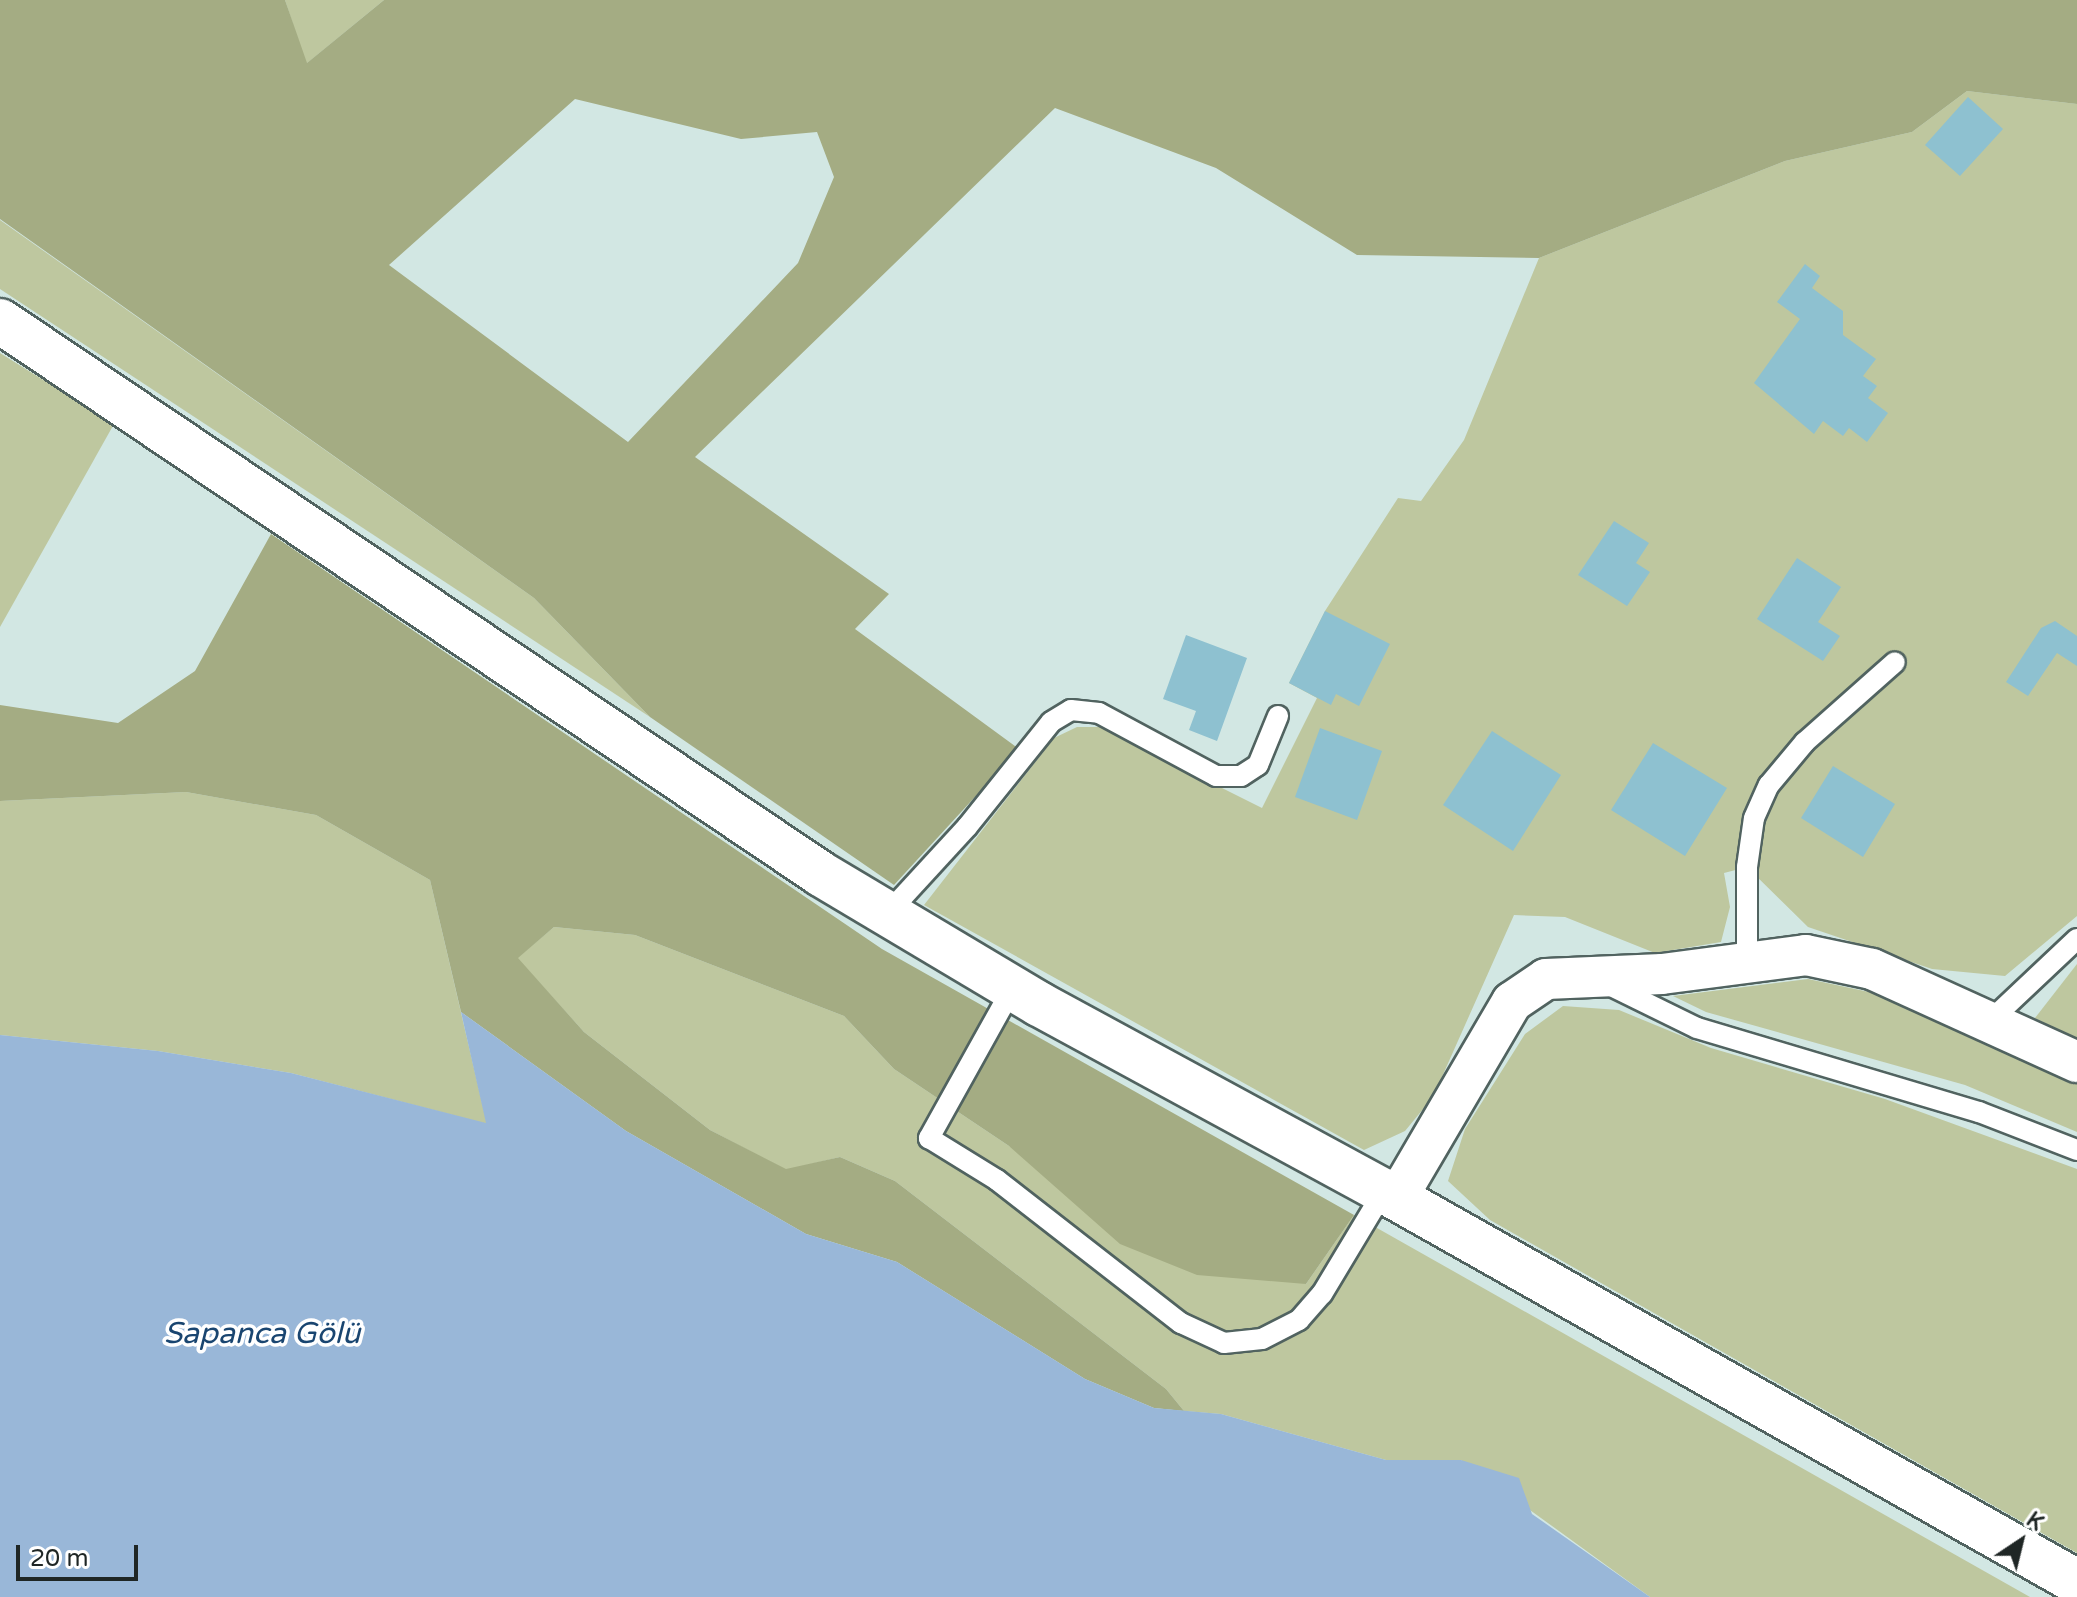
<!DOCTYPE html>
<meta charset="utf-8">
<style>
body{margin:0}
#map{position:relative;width:2077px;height:1597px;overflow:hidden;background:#d2e7e3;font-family:"Varela Round",sans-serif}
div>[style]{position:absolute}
.green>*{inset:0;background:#bec79f}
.forest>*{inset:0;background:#a4ac83}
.water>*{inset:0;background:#99b7d8}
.building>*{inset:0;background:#8ec1d0}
.roads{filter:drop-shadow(2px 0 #516360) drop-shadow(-2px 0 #516360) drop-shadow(0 2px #516360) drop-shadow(0 -2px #516360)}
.service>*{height:20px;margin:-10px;padding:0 10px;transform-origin:10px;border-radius:10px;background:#fff}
.minor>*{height:40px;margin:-20px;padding:0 20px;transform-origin:20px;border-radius:20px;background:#fff}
.tertiary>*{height:44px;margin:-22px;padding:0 22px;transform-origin:22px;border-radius:22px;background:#fff}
span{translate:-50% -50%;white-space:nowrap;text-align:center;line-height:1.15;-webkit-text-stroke:7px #fff;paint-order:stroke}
.water-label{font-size:30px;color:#194570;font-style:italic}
.north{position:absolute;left:1981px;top:1501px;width:80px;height:80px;-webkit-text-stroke:6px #fff;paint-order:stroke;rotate:35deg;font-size:22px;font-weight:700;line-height:32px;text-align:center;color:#1f2625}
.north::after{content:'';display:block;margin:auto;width:28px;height:36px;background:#1f2625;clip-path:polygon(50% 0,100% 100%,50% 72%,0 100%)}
.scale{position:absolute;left:16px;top:1545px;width:122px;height:36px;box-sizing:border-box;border:4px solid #1f2625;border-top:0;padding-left:10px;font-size:24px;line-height:28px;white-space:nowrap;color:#1f2625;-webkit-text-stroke:6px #fff;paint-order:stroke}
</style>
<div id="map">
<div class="green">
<div style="clip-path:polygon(285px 0,384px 0,306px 64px)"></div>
<div style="clip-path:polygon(1967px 91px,2077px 104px,2077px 916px,2005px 976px,1932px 969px,1808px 927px,1747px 867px,1724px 873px,1730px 907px,1721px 942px,1655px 953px,1565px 917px,1514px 915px,1433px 1097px,1405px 1131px,1364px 1150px,924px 905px,1054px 738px,1077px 727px,1100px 727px,1262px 808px,1317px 698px,1289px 683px,1325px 611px,1398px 498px,1421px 501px,1464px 440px,1539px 258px,1785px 161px,1912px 132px)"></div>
<div style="clip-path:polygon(0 220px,534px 598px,650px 717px,0 289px)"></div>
<div style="clip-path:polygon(0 353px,114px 424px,0 627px)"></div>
<div style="clip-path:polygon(186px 792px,316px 815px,430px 880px,487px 1124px,291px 1073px,158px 1051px,0 1035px,0 801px)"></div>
<div style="clip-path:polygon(554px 927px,635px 935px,844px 1016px,894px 1069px,1009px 1146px,1306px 1284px,1354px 1215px,2030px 1597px,1650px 1597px,1461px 1460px,1386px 1460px,1221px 1414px,1184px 1411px,1166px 1389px,895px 1181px,840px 1157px,786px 1170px,710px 1130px,584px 1032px,517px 958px)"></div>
<div style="clip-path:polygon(2077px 964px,2077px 1040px,2035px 1018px)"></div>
<div style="clip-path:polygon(1808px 979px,1902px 999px,2077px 1081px,2077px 1132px,1965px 1085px,1706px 1012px,1673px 996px)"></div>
<div style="clip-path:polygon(1563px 1006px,1619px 1010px,1711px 1048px,1885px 1099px,2077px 1169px,2077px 1553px,1490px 1220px,1448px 1181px,1465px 1129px,1525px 1034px)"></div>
</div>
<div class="forest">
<div style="clip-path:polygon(evenodd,0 0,285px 0,307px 63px,384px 0,2077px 0,2077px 104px,1967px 91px,1912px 132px,1785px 161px,1539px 258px,1357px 255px,1216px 168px,1055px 108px,695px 457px,889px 594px,855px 629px,1019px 749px,894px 885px,650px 717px,534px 598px,0 219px,0 0,575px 99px,741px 139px,817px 132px,834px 177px,798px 263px,628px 442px,389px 265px,575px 99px)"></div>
<div style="clip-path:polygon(271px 534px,882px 949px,1354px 1215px,1306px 1284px,1197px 1275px,1120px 1244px,1009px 1146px,894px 1069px,844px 1016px,635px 935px,554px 927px,518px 958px,584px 1032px,710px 1130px,786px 1169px,840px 1157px,895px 1181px,1166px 1389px,1184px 1411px,1154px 1408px,1085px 1379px,897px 1262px,806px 1234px,626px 1131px,461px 1012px,430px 880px,316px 815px,186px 792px,0 801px,0 705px,118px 723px,195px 671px)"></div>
</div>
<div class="water">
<div style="clip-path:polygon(461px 1012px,626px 1131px,806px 1234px,897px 1262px,1085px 1379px,1154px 1408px,1221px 1414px,1386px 1460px,1461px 1460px,1519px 1478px,1532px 1514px,1650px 1597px,0 1597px,0 1035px,158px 1051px,291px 1073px,486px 1123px)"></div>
</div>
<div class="building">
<div style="clip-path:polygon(1968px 97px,2003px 129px,1960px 176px,1925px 145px)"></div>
<div style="clip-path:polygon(1805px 264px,1820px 276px,1812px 288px,1843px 311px,1843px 335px,1876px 359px,1863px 376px,1877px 386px,1868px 398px,1888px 413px,1867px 442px,1849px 428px,1843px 436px,1823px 421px,1814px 434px,1754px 383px,1800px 319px,1777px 302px)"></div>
<div style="clip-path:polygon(1614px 521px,1649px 543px,1636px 563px,1650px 572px,1627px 606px,1578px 575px)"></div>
<div style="clip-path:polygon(1797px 558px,1841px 587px,1818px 622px,1840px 636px,1823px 661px,1757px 619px)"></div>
<div style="clip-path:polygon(1325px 611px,1390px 644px,1359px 706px,1336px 694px,1331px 705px,1289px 683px)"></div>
<div style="clip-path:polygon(2055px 621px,2077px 636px,2077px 666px,2057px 653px,2028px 696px,2006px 682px,2041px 628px)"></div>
<div style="clip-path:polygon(1186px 635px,1247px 658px,1217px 741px,1189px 730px,1196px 711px,1163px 699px)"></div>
<div style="clip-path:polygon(1320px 728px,1382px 751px,1357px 820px,1295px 797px)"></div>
<div style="clip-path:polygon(1492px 731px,1561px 775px,1513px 851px,1443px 805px)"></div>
<div style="clip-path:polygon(1653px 743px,1727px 788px,1685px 856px,1611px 810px)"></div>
<div style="clip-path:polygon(1833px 766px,1895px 804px,1863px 857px,1801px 818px)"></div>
</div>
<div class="roads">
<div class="service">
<div style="left:887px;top:914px;width:118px;rotate:-47.4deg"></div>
<div style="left:967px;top:827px;width:134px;rotate:-51.3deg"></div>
<div style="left:1051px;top:722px;width:23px;rotate:-31deg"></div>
<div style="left:1071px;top:710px;width:28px;rotate:6deg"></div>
<div style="left:1099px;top:713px;width:133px;rotate:28.3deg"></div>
<div style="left:1216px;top:776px;width:25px"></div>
<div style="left:1241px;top:776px;width:20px;rotate:-33deg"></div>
<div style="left:1258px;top:765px;width:53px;rotate:-67.8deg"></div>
<div style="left:1747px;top:963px;width:96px;rotate:-90deg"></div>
<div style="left:1747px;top:867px;width:49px;rotate:-81.9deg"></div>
<div style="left:1754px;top:818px;width:36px;rotate:-66deg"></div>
<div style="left:1769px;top:785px;width:56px;rotate:-50.1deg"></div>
<div style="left:1805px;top:742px;width:120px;rotate:-41.6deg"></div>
<div style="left:1605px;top:983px;width:102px;rotate:26.1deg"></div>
<div style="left:1697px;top:1028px;width:294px;rotate:16.6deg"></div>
<div style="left:1979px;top:1112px;width:105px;rotate:21.2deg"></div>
<div style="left:1012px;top:989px;width:171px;rotate:119.1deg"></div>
<div style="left:929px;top:1138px;width:80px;rotate:31.7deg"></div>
<div style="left:997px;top:1180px;width:233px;rotate:37.9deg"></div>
<div style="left:1181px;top:1323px;width:47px;rotate:24.9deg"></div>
<div style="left:1224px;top:1343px;width:38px;rotate:-6deg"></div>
<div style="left:1262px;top:1339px;width:42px;rotate:-27.2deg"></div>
<div style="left:1299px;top:1320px;width:35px;rotate:-49deg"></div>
<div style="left:1322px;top:1294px;width:120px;rotate:-59deg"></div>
<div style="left:1991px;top:1020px;width:118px;rotate:-43.3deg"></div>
</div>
<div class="minor">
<div style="left:1397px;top:1198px;width:227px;rotate:-59.6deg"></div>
<div style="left:1512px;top:1002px;width:41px;rotate:-34.1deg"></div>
<div style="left:1546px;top:979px;width:116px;rotate:-2.5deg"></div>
<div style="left:1662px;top:974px;width:145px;rotate:-7.5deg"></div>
<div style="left:1806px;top:955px;width:67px;rotate:12deg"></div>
<div style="left:1872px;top:969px;width:225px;rotate:24.4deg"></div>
</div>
<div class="tertiary">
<div style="left:0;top:321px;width:990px;rotate:33.96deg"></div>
<div style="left:821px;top:874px;width:254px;rotate:30.8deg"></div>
<div style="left:1039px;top:1004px;width:392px;rotate:28.5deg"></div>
<div style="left:1384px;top:1191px;width:796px;rotate:29.43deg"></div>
</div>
</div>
<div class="water-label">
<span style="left:262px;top:1334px">Sapanca Gölü</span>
</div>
<div class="north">K</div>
<div class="scale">20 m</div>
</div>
